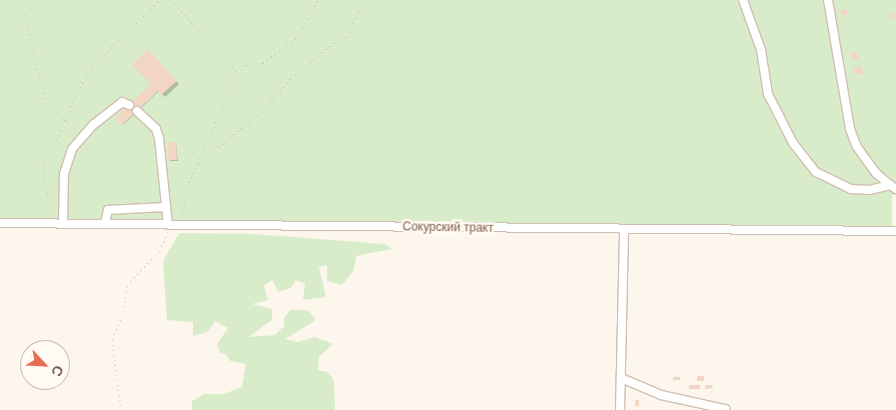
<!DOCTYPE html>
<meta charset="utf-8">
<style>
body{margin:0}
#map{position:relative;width:896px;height:410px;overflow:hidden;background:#fdf6ec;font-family:Arial,sans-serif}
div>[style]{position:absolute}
.green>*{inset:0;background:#d8ecc9}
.shadow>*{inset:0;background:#0003}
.building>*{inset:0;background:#f3d5c3}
.path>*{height:1px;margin-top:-0.5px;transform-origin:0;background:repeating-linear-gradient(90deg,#d9b8a5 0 1px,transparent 0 5px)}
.roads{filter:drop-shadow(1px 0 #d1beb0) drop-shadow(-1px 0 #d1beb0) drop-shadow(0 1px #d1beb0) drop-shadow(0 -1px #d1beb0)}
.minor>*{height:8px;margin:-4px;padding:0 4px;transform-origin:4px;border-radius:4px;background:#fff}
span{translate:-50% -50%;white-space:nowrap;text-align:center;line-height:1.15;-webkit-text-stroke:5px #fffaf3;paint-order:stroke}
.street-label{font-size:12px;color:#7a5c4d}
.north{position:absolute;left:20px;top:340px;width:50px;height:50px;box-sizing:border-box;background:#fffaf3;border:1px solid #cabbb1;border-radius:50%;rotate:115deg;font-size:14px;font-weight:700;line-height:20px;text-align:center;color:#7a5c4d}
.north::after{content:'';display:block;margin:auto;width:18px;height:22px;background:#e76f51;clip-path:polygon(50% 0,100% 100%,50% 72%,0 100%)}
</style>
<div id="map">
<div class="green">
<div style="clip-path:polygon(0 0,896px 0,896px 195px,892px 195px,892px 231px,0 223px)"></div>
<div style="clip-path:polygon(179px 233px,253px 234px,384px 244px,392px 249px,356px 256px,354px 270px,342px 285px,327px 281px,327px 265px,319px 267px,326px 297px,303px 300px,305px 284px,296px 280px,291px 288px,278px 292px,272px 280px,264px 286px,268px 300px,252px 304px,272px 309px,272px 320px,249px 337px,275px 335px,284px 326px,284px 318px,290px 310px,308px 310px,316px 320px,285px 339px,297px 342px,315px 337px,333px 344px,319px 357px,318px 370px,328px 372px,334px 381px,335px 410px,192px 410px,192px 401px,204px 394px,224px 394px,242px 387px,246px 364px,230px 361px,226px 354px,220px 353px,217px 344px,228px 328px,215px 321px,208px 332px,193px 336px,193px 322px,167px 320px,163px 261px)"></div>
</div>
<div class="shadow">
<div style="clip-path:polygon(148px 51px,179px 84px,165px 97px,159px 91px,123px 125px,117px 118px,152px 84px)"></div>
<div style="clip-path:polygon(176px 144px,178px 161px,171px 161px,169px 160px)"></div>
</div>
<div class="building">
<div style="clip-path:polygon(847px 9px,848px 15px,842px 16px,841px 10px)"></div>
<div style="clip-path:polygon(896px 13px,896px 18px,891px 19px,890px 14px)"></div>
<div style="clip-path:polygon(148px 49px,177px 81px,161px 95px,158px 91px,122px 125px,115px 118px,151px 84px,132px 64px)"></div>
<div style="clip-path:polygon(857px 52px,859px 59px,852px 60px,850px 53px)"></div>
<div style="clip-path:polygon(862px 66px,863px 73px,855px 75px,853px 68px)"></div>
<div style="clip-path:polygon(176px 142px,177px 160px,168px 160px,168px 143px)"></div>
<div style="clip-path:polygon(697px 376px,704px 376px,704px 381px,697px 381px)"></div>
<div style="clip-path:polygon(673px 377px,680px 377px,680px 380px,673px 380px)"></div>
<div style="clip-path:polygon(689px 385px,700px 385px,700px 389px,689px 389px)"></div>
<div style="clip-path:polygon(705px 385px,712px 385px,713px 388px,705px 389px)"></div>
<div style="clip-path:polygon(635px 400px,639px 400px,639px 406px,635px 406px)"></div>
</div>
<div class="path">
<div style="left:21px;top:0;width:106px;rotate:76.4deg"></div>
<div style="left:46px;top:103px;width:28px;rotate:42deg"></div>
<div style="left:67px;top:122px;width:48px;rotate:120.3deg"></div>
<div style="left:43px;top:163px;width:20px;rotate:90deg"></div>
<div style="left:43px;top:183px;width:15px;rotate:62deg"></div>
<div style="left:50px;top:196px;width:5px;rotate:22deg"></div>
<div style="left:171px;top:0;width:99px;rotate:47.5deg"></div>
<div style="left:67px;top:121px;width:26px;rotate:-72deg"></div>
<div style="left:75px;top:96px;width:36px;rotate:-60deg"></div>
<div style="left:93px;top:65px;width:93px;rotate:-44.1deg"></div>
<div style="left:199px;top:163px;width:79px;rotate:-39.3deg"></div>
<div style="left:260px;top:113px;width:47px;rotate:-48.5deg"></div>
<div style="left:291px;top:78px;width:58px;rotate:-39.4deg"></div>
<div style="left:336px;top:41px;width:13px;rotate:-18deg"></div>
<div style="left:348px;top:37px;width:28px;rotate:-69deg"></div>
<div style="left:358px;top:11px;width:20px;rotate:-33deg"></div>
<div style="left:182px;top:216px;width:29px;rotate:-80deg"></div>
<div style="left:187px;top:187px;width:125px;rotate:-65.9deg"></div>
<div style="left:238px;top:73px;width:11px;rotate:-45deg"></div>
<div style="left:246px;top:65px;width:17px;rotate:-7deg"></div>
<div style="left:263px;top:63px;width:44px;rotate:-36.6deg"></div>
<div style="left:298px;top:37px;width:42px;rotate:-61.6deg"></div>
<div style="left:121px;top:410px;width:72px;rotate:-97.2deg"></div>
<div style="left:112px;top:339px;width:30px;rotate:-66deg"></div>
<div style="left:124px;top:312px;width:27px;rotate:-84deg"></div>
<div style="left:127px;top:285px;width:47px;rotate:-46.7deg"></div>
<div style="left:159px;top:251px;width:21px;rotate:-65deg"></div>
</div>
<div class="roads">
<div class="minor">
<div style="left:743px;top:0;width:53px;rotate:70.2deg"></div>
<div style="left:761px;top:50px;width:45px;rotate:81deg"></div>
<div style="left:768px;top:94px;width:55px;rotate:63deg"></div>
<div style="left:793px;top:143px;width:37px;rotate:52deg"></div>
<div style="left:816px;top:172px;width:39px;rotate:26deg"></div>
<div style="left:851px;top:189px;width:18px;rotate:3deg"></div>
<div style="left:869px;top:190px;width:22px;rotate:-13deg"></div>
<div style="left:890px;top:185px;width:7px;rotate:34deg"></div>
<div style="left:828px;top:0;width:131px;rotate:80.3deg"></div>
<div style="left:850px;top:129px;width:19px;rotate:69deg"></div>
<div style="left:857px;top:147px;width:32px;rotate:54deg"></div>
<div style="left:876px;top:173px;width:18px;rotate:41deg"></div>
<div style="left:137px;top:111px;width:26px;rotate:43deg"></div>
<div style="left:156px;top:129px;width:9px;rotate:72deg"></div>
<div style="left:159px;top:138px;width:87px;rotate:84.1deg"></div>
<div style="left:0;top:223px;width:896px;rotate:0.51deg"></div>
<div style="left:105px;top:223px;width:13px;rotate:-77deg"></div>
<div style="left:108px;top:210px;width:57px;rotate:-3deg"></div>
<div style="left:63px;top:224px;width:50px;rotate:-88.9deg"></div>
<div style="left:64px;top:174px;width:26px;rotate:-72deg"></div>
<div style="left:72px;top:149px;width:32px;rotate:-49deg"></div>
<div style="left:93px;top:125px;width:37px;rotate:-38deg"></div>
<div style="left:122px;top:102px;width:8px;rotate:23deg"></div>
<div style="left:621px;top:378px;width:43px;rotate:23deg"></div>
<div style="left:661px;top:395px;width:66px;rotate:12.3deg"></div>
<div style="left:620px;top:410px;width:181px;rotate:-88.7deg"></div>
</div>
</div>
<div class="street-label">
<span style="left:448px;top:228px;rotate:1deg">Сокурский тракт</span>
</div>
<div class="north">С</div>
</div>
